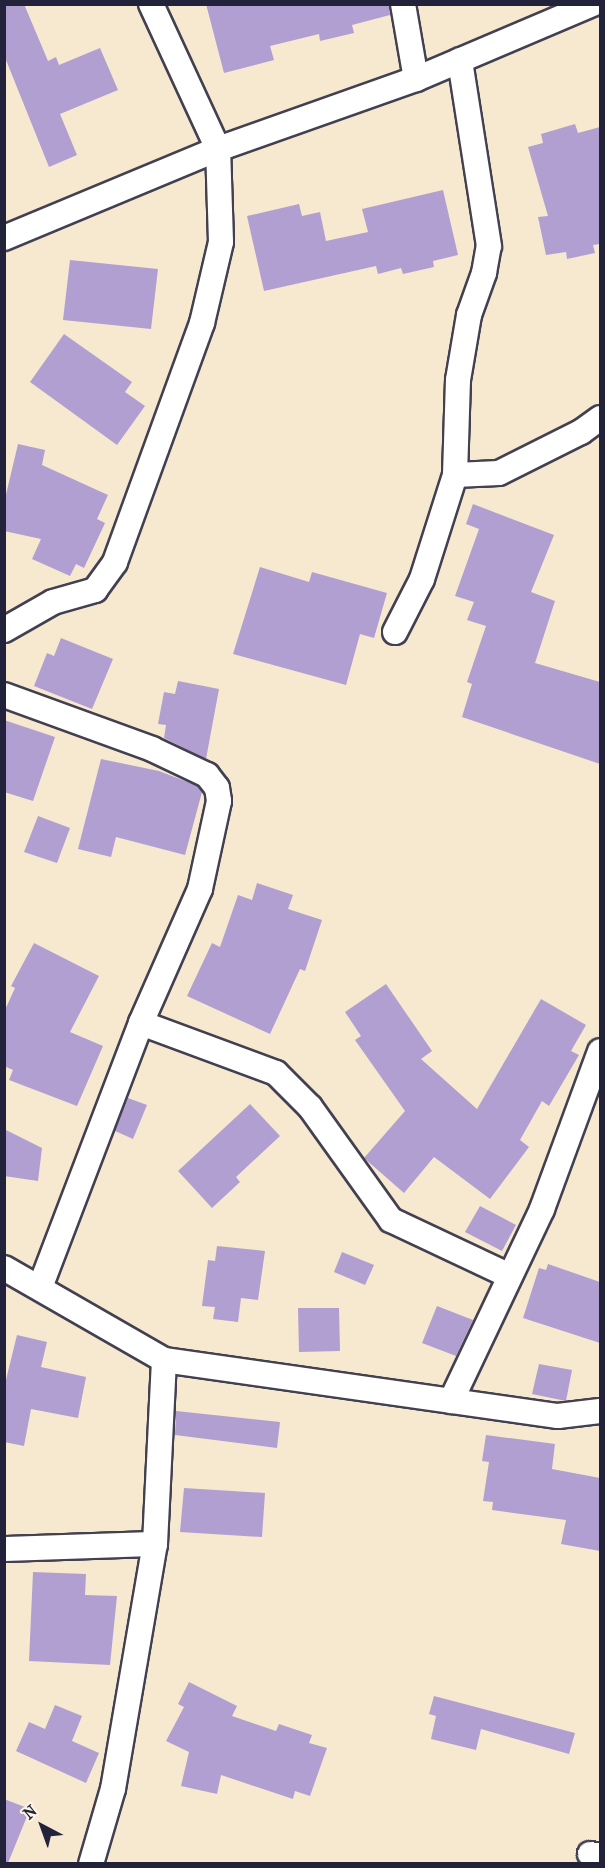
<!DOCTYPE html>
<style>
body{margin:0}
#map{position:relative;width:605px;height:1868px;overflow:hidden;background:#f6e9d0;font-family:"IM FELL French Canon",serif}
div>[style]{position:absolute}
.building>*{inset:0;background:#b19fd2}
.roads{filter:drop-shadow(2px 0 #424051) drop-shadow(-2px 0 #424051) drop-shadow(0 2px #424051) drop-shadow(0 -2px #424051)}
.minor>*{height:24px;margin:-12px;padding:0 12px;transform-origin:12px;border-radius:12px;background:#fff}
span{translate:-50% -50%;white-space:nowrap;text-align:center;line-height:1.15;-webkit-text-stroke:4.5px #fcf5e5;paint-order:stroke}
.frame{position:absolute;inset:0;border:6px solid #22223b;pointer-events:none}
.north{position:absolute;left:12px;top:1796px;width:60px;height:60px;-webkit-text-stroke:4px #fcf5e5;paint-order:stroke;rotate:319deg;font-size:16px;font-weight:700;line-height:24px;text-align:center;color:#22223b}
.north::after{content:'';display:block;margin:auto;width:21px;height:27px;background:#22223b;clip-path:polygon(50% 0,100% 100%,50% 72%,0 100%)}
</style>
<div id="map">
<div class="building">
<div style="clip-path:polygon(4px 4px,24px 4px,48px 61px,56px 57px,59px 65px,100px 48px,118px 90px,60px 114px,77px 155px,49px 167px,4px 55px)"></div>
<div style="clip-path:polygon(206px 4px,389px 4px,390px 15px,352px 25px,354px 33px,320px 41px,319px 34px,270px 46px,274px 60px,224px 73px)"></div>
<div style="clip-path:polygon(575px 124px,578px 133px,600px 127px,600px 244px,593px 245px,595px 253px,567px 259px,566px 252px,546px 255px,538px 217px,548px 216px,528px 147px,543px 143px,541px 134px)"></div>
<div style="clip-path:polygon(443px 190px,458px 255px,433px 261px,434px 267px,403px 274px,401px 268px,378px 274px,376px 266px,264px 291px,247px 216px,299px 204px,302px 216px,320px 212px,326px 241px,368px 232px,362px 209px)"></div>
<div style="clip-path:polygon(70px 260px,158px 269px,151px 329px,63px 320px)"></div>
<div style="clip-path:polygon(64px 334px,132px 382px,125px 392px,145px 406px,117px 445px,30px 382px)"></div>
<div style="clip-path:polygon(18px 444px,45px 450px,42px 465px,108px 495px,97px 519px,105px 523px,84px 568px,76px 564px,70px 576px,32px 559px,41px 539px,4px 531px,4px 503px)"></div>
<div style="clip-path:polygon(473px 504px,554px 535px,531px 592px,555px 601px,535px 663px,600px 682px,600px 764px,462px 717px,472px 684px,467px 682px,486px 626px,467px 620px,474px 602px,455px 596px,479px 529px,466px 524px)"></div>
<div style="clip-path:polygon(260px 567px,309px 582px,312px 572px,387px 593px,374px 638px,360px 634px,346px 685px,233px 654px)"></div>
<div style="clip-path:polygon(61px 638px,113px 659px,92px 709px,34px 686px,47px 653px,54px 656px)"></div>
<div style="clip-path:polygon(178px 681px,219px 689px,206px 759px,164px 738px,166px 725px,158px 724px,164px 692px,175px 694px)"></div>
<div style="clip-path:polygon(4px 720px,55px 737px,33px 801px,4px 792px)"></div>
<div style="clip-path:polygon(101px 759px,159px 771px,198px 786px,202px 792px,185px 855px,116px 837px,111px 857px,78px 849px)"></div>
<div style="clip-path:polygon(38px 816px,70px 828px,57px 863px,24px 852px)"></div>
<div style="clip-path:polygon(257px 883px,293px 895px,288px 909px,322px 920px,305px 971px,300px 969px,270px 1034px,187px 996px,212px 943px,220px 947px,238px 895px,252px 900px)"></div>
<div style="clip-path:polygon(34px 943px,99px 976px,70px 1032px,103px 1046px,77px 1106px,9px 1080px,13px 1070px,4px 1066px,4px 1012px,15px 988px,11px 986px)"></div>
<div style="clip-path:polygon(386px 984px,432px 1051px,421px 1059px,477px 1109px,541px 999px,586px 1025px,571px 1051px,579px 1055px,549px 1106px,542px 1101px,520px 1140px,529px 1147px,490px 1199px,434px 1157px,404px 1193px,364px 1158px,405px 1111px,355px 1040px,361px 1036px,345px 1012px)"></div>
<div style="clip-path:polygon(128px 1098px,147px 1105px,133px 1139px,115px 1131px)"></div>
<div style="clip-path:polygon(250px 1104px,280px 1136px,236px 1177px,240px 1182px,212px 1208px,178px 1171px)"></div>
<div style="clip-path:polygon(4px 1129px,42px 1148px,38px 1181px,4px 1176px)"></div>
<div style="clip-path:polygon(480px 1206px,516px 1225px,502px 1251px,465px 1232px)"></div>
<div style="clip-path:polygon(217px 1246px,265px 1251px,258px 1300px,241px 1298px,238px 1322px,213px 1319px,215px 1307px,202px 1306px,208px 1260px,215px 1261px)"></div>
<div style="clip-path:polygon(342px 1252px,374px 1265px,365px 1285px,334px 1272px)"></div>
<div style="clip-path:polygon(548px 1264px,600px 1282px,600px 1343px,523px 1318px,539px 1268px,546px 1270px)"></div>
<div style="clip-path:polygon(437px 1306px,473px 1320px,456px 1356px,422px 1343px)"></div>
<div style="clip-path:polygon(298px 1308px,339px 1308px,340px 1351px,299px 1352px)"></div>
<div style="clip-path:polygon(17px 1335px,47px 1342px,41px 1367px,86px 1377px,78px 1418px,31px 1409px,24px 1446px,4px 1442px,4px 1388px)"></div>
<div style="clip-path:polygon(539px 1364px,572px 1370px,566px 1401px,532px 1394px)"></div>
<div style="clip-path:polygon(176px 1411px,280px 1422px,277px 1448px,175px 1435px)"></div>
<div style="clip-path:polygon(486px 1435px,555px 1444px,552px 1469px,600px 1478px,600px 1551px,561px 1544px,566px 1520px,492px 1510px,493px 1502px,483px 1501px,489px 1462px,482px 1461px)"></div>
<div style="clip-path:polygon(184px 1488px,265px 1493px,262px 1537px,180px 1532px)"></div>
<div style="clip-path:polygon(33px 1572px,86px 1574px,85px 1595px,117px 1596px,110px 1665px,29px 1661px)"></div>
<div style="clip-path:polygon(189px 1682px,237px 1706px,232px 1716px,276px 1731px,279px 1724px,312px 1735px,309px 1743px,327px 1748px,310px 1796px,295px 1791px,293px 1799px,221px 1775px,217px 1794px,181px 1786px,189px 1752px,166px 1741px,184px 1707px,178px 1704px)"></div>
<div style="clip-path:polygon(434px 1696px,575px 1733px,569px 1754px,481px 1729px,476px 1750px,431px 1739px,436px 1716px,429px 1714px)"></div>
<div style="clip-path:polygon(55px 1705px,82px 1716px,72px 1741px,99px 1753px,86px 1783px,16px 1751px,29px 1722px,45px 1729px)"></div>
<div style="clip-path:polygon(4px 1799px,30px 1809px,8px 1863px,4px 1863px)"></div>
</div>
<div class="roads">
<div class="minor">
<div style="left:403px;top:4px;width:76px;rotate:80.2deg"></div>
<div style="left:4px;top:238px;width:232px;rotate:-22.6deg"></div>
<div style="left:218px;top:149px;width:210px;rotate:-19.5deg"></div>
<div style="left:416px;top:79px;width:192px;rotate:-23deg"></div>
<div style="left:455px;top:475px;width:44px;rotate:-2.6deg"></div>
<div style="left:499px;top:473px;width:92px;rotate:-26.6deg"></div>
<div style="left:581px;top:432px;width:24px;rotate:-36deg"></div>
<div style="left:4px;top:630px;width:56px;rotate:-29.7deg"></div>
<div style="left:53px;top:602px;width:44px;rotate:-15.9deg"></div>
<div style="left:95px;top:590px;width:34px;rotate:-54deg"></div>
<div style="left:115px;top:562px;width:254px;rotate:-70deg"></div>
<div style="left:202px;top:323px;width:83px;rotate:-76.8deg"></div>
<div style="left:221px;top:242px;width:93px;rotate:-91.8deg"></div>
<div style="left:218px;top:149px;width:160px;rotate:-114.8deg"></div>
<div style="left:395px;top:632px;width:59px;rotate:-63deg"></div>
<div style="left:422px;top:579px;width:109px;rotate:-72.4deg"></div>
<div style="left:455px;top:475px;width:95px;rotate:-88.2deg"></div>
<div style="left:458px;top:380px;width:66px;rotate:-80.4deg"></div>
<div style="left:469px;top:315px;width:45px;rotate:-70.3deg"></div>
<div style="left:484px;top:273px;width:27px;rotate:-80deg"></div>
<div style="left:489px;top:246px;width:188px;rotate:-98.9deg"></div>
<div style="left:4px;top:695px;width:158px;rotate:20deg"></div>
<div style="left:152px;top:749px;width:61px;rotate:25.3deg"></div>
<div style="left:207px;top:775px;width:16px;rotate:52deg"></div>
<div style="left:217px;top:788px;width:13px;rotate:81deg"></div>
<div style="left:219px;top:801px;width:90px;rotate:102.2deg"></div>
<div style="left:200px;top:889px;width:146px;rotate:113.8deg"></div>
<div style="left:141px;top:1023px;width:283px;rotate:110.9deg"></div>
<div style="left:141px;top:1023px;width:144px;rotate:20.3deg"></div>
<div style="left:276px;top:1073px;width:48px;rotate:45deg"></div>
<div style="left:310px;top:1107px;width:139px;rotate:54.4deg"></div>
<div style="left:391px;top:1220px;width:129px;rotate:25.2deg"></div>
<div style="left:4px;top:1268px;width:185px;rotate:29.9deg"></div>
<div style="left:164px;top:1360px;width:398px;rotate:8.1deg"></div>
<div style="left:558px;top:1416px;width:42px;rotate:-6.8deg"></div>
<div style="left:451px;top:1401px;width:212px;rotate:-64.6deg"></div>
<div style="left:542px;top:1209px;width:168px;rotate:-69.8deg"></div>
<div style="left:4px;top:1549px;width:151px;rotate:-1.9deg"></div>
<div style="left:590px;top:1854px;width:10px;rotate:11deg"></div>
<div style="left:91px;top:1864px;width:78px;rotate:-73.7deg"></div>
<div style="left:113px;top:1789px;width:249px;rotate:-80.3deg"></div>
<div style="left:155px;top:1544px;width:184px;rotate:-87.2deg"></div>
</div>
</div>
<div class="frame"></div>
<div class="north">N</div>
</div>
